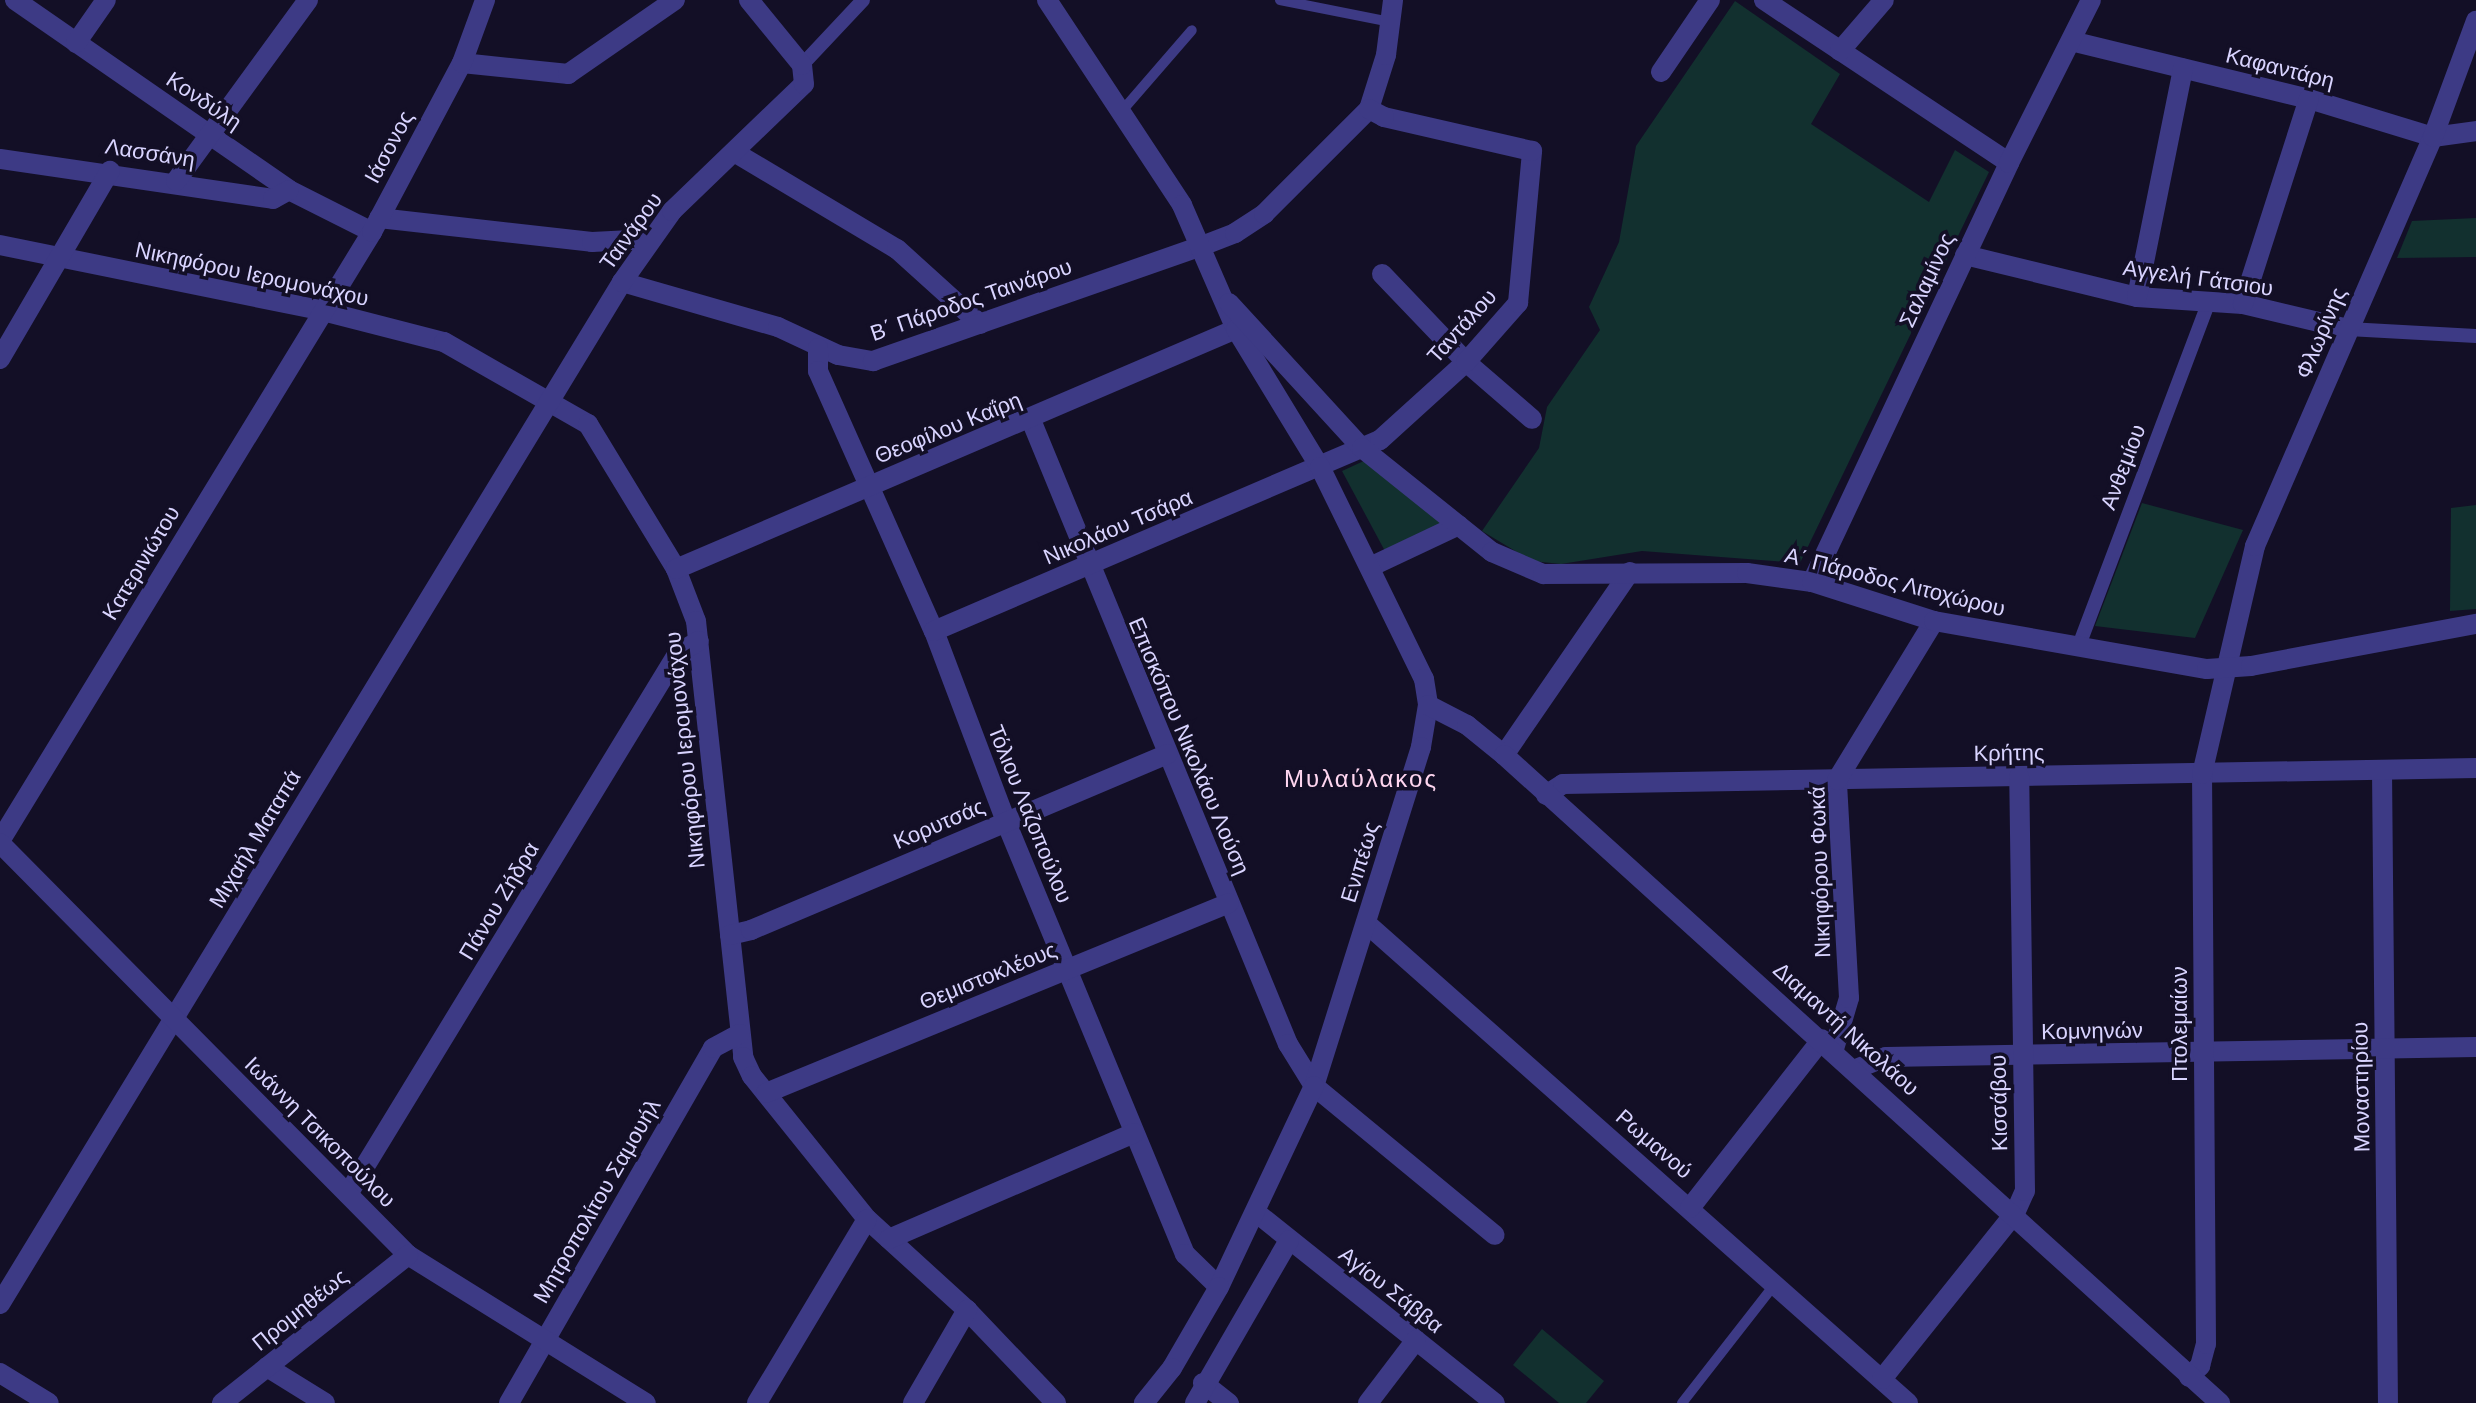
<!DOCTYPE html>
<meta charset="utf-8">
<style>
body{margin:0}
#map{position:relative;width:2476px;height:1403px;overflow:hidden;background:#130f26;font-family:Helvetica,sans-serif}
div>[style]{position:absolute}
.green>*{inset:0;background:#12302f}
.service>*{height:10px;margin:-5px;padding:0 5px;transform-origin:5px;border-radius:5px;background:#3d3a85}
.pedestrian>*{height:14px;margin:-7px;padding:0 7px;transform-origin:7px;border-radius:7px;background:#3d3a85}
.minor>*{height:20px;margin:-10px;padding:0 10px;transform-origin:10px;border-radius:10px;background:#3d3a85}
.tertiary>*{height:20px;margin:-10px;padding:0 10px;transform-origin:10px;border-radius:10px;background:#3d3a85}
span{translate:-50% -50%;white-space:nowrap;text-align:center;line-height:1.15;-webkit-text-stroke:7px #130f26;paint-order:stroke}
.street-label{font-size:22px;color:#d9d4ff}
.neighbourhood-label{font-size:24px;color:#ffd6f0;letter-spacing:2px}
</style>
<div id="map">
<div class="green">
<div style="clip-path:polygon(1735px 1px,1840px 74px,1811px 124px,1929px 202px,1955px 150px,1989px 172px,1800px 563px,1642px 551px,1561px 564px,1532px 561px,1482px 531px,1539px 448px,1547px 407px,1600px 330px,1589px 307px,1619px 242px,1636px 146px)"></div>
<div style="clip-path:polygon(2476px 218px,2476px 257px,2397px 258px,2412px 221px)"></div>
<div style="clip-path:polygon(1366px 460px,1447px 526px,1386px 553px,1342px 471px)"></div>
<div style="clip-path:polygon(2142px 503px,2243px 530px,2195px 638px,2095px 626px)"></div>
<div style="clip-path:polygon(2476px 505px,2476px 609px,2450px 611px,2451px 508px)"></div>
<div style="clip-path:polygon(1542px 1329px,1604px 1381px,1586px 1403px,1559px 1403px,1513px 1365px)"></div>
</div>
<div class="service">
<div style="left:1280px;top:0;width:112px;rotate:11.3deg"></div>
<div style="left:1121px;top:112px;width:108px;rotate:-49.1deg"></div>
<div style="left:1682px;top:1403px;width:151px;rotate:-52deg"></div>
</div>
<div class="pedestrian">
<div style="left:802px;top:65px;width:89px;rotate:-46.8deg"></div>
<div style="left:2348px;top:329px;width:128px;rotate:3.1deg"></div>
<div style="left:2078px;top:648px;width:370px;rotate:-69.3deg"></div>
</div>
<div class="minor">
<div style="left:15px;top:0;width:333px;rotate:34.7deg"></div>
<div style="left:289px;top:190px;width:93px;rotate:26.8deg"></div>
<div style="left:1764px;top:0;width:294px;rotate:33.6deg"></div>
<div style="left:2071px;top:41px;width:245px;rotate:13.7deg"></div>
<div style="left:2309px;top:99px;width:130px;rotate:17deg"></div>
<div style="left:2433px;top:137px;width:43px;rotate:-7.9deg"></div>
<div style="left:76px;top:43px;width:52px;rotate:-55.1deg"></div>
<div style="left:1840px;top:51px;width:67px;rotate:-49.2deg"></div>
<div style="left:462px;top:63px;width:107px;rotate:5.9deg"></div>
<div style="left:568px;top:74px;width:130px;rotate:-34.7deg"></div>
<div style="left:1661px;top:72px;width:87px;rotate:-55.8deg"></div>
<div style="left:734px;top:152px;width:190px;rotate:30.8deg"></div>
<div style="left:897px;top:249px;width:112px;rotate:42.1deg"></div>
<div style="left:0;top:159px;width:276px;rotate:8.3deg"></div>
<div style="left:273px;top:199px;width:18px;rotate:-29deg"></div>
<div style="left:176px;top:181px;width:224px;rotate:-53.9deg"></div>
<div style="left:379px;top:218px;width:214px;rotate:6.4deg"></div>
<div style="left:592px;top:242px;width:59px;rotate:-2.9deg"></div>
<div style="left:0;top:245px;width:330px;rotate:11.5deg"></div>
<div style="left:323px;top:311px;width:125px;rotate:14.4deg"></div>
<div style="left:444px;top:342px;width:166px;rotate:29.7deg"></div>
<div style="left:588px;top:424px;width:170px;rotate:58.7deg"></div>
<div style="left:676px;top:569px;width:56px;rotate:69deg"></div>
<div style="left:696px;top:621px;width:439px;rotate:83.8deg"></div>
<div style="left:743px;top:1057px;width:21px;rotate:65deg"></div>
<div style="left:752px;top:1076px;width:184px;rotate:51.2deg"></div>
<div style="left:867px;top:1219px;width:135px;rotate:42.3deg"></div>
<div style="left:967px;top:1310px;width:129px;rotate:46.3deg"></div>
<div style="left:1965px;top:255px;width:177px;rotate:13.7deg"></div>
<div style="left:2137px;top:297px;width:106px;rotate:3.8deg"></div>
<div style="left:2243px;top:304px;width:108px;rotate:13.4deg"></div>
<div style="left:1382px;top:274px;width:122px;rotate:46.3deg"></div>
<div style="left:1466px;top:362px;width:87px;rotate:40.8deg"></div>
<div style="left:622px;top:282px;width:162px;rotate:16.1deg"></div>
<div style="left:778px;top:327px;width:66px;rotate:25deg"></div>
<div style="left:838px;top:355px;width:36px;rotate:10deg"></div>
<div style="left:873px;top:361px;width:345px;rotate:-19.3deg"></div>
<div style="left:1199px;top:247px;width:39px;rotate:-21deg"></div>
<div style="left:1235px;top:233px;width:35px;rotate:-33deg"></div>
<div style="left:1264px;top:214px;width:148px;rotate:-45deg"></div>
<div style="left:1369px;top:109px;width:57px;rotate:-72.5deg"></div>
<div style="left:1386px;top:55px;width:55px;rotate:-82.7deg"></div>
<div style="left:2137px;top:297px;width:233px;rotate:-78.6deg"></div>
<div style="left:2243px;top:304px;width:215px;rotate:-72.2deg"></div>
<div style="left:818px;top:348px;width:23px;rotate:90deg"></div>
<div style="left:818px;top:371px;width:285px;rotate:66deg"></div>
<div style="left:934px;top:631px;width:204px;rotate:69.3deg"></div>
<div style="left:1006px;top:822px;width:468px;rotate:67.5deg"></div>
<div style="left:1185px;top:1254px;width:47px;rotate:44.1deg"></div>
<div style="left:0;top:359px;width:218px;rotate:-59.7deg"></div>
<div style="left:1031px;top:420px;width:675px;rotate:67.62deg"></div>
<div style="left:1288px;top:1044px;width:49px;rotate:58.2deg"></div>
<div style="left:1314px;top:1086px;width:234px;rotate:39.5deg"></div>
<div style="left:1370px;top:567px;width:98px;rotate:-25.3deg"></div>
<div style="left:676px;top:569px;width:609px;rotate:-23.2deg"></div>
<div style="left:1812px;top:582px;width:463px;rotate:-64.8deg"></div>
<div style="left:2009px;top:163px;width:182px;rotate:-63.3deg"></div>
<div style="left:934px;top:631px;width:485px;rotate:-23.2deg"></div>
<div style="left:1380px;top:440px;width:116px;rotate:-42.2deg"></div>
<div style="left:1466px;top:362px;width:79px;rotate:-48.6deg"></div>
<div style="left:1518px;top:303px;width:153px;rotate:-84.7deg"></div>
<div style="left:1532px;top:151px;width:152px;rotate:-167.1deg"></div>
<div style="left:1384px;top:117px;width:17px;rotate:-152deg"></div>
<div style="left:1504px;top:755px;width:222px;rotate:-55.5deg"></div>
<div style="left:2382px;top:770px;width:633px;rotate:89.46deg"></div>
<div style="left:1546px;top:795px;width:20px;rotate:-33deg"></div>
<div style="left:1563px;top:784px;width:913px;rotate:-1deg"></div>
<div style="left:1366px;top:923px;width:724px;rotate:41.53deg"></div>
<div style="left:730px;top:935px;width:22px;rotate:-13deg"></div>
<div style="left:751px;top:930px;width:452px;rotate:-22.9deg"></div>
<div style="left:1834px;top:1049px;width:53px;rotate:-73.6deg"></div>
<div style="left:1849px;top:998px;width:218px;rotate:-93.2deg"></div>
<div style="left:1837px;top:780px;width:186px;rotate:-58.6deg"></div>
<div style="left:1856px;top:1069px;width:32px;rotate:-22deg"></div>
<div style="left:1886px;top:1057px;width:590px;rotate:-0.97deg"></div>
<div style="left:766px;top:1093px;width:500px;rotate:-22.31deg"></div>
<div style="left:348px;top:1194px;width:634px;rotate:-58.62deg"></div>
<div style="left:678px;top:653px;width:24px;rotate:-30deg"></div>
<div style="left:1690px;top:1208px;width:214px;rotate:-52deg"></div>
<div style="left:1258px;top:1214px;width:303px;rotate:38.6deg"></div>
<div style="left:889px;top:1239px;width:267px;rotate:-23.4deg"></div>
<div style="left:0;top:1304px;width:1196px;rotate:-58.67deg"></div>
<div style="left:622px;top:282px;width:87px;rotate:-54.8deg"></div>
<div style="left:672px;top:211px;width:183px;rotate:-43.9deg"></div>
<div style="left:804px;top:84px;width:19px;rotate:-96deg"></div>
<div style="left:802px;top:65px;width:84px;rotate:-129.2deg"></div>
<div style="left:267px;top:1367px;width:68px;rotate:31.8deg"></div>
<div style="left:2189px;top:1377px;width:16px;rotate:-45deg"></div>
<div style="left:2200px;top:1366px;width:23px;rotate:-75deg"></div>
<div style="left:2206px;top:1344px;width:570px;rotate:-90.4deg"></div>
<div style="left:2202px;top:774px;width:234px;rotate:-76.9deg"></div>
<div style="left:2255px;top:546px;width:446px;rotate:-66.5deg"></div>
<div style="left:2433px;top:137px;width:124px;rotate:-69.7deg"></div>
<div style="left:1882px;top:1379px;width:213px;rotate:-51.3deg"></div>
<div style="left:2015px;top:1213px;width:24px;rotate:-66deg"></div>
<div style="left:2025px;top:1191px;width:414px;rotate:-90.8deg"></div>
<div style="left:1203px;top:1383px;width:33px;rotate:38deg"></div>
<div style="left:509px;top:1403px;width:409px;rotate:-60.1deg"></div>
<div style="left:713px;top:1048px;width:30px;rotate:-28deg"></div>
<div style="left:757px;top:1403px;width:214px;rotate:-59.1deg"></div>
<div style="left:913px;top:1403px;width:108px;rotate:-59.9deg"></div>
<div style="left:1195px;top:1403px;width:188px;rotate:-60deg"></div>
<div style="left:1368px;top:1403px;width:79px;rotate:-52.7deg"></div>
</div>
<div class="tertiary">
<div style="left:1047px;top:0;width:245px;rotate:56.6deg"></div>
<div style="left:1182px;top:205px;width:135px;rotate:66.5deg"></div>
<div style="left:1236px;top:329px;width:162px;rotate:58.7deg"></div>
<div style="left:1320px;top:467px;width:236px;rotate:63.9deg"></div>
<div style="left:1424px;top:679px;width:26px;rotate:81deg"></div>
<div style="left:1428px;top:705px;width:43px;rotate:99.5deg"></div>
<div style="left:1421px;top:747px;width:355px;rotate:107.5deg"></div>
<div style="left:1314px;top:1086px;width:222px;rotate:115.3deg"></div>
<div style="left:1219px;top:1287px;width:94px;rotate:120.1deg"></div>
<div style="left:1172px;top:1368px;width:45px;rotate:128.7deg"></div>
<div style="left:1229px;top:303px;width:197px;rotate:47.5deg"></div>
<div style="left:1362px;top:448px;width:166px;rotate:38.7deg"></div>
<div style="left:1492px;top:552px;width:56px;rotate:23.3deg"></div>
<div style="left:1543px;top:574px;width:204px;rotate:-0.3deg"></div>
<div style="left:1747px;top:573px;width:66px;rotate:7.9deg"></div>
<div style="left:1812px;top:582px;width:128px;rotate:17.7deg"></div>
<div style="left:1934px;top:621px;width:277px;rotate:10deg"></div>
<div style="left:2207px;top:669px;width:44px;rotate:-3.9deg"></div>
<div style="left:2251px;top:666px;width:229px;rotate:-10.6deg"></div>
<div style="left:1428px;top:705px;width:44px;rotate:27.1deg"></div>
<div style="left:1467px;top:725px;width:48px;rotate:39deg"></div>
<div style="left:1504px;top:755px;width:966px;rotate:42.15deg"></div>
<div style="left:0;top:841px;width:714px;rotate:-58.58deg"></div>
<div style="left:372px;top:232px;width:191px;rotate:-62deg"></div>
<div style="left:462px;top:63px;width:67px;rotate:-69.9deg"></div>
<div style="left:0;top:843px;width:580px;rotate:45.28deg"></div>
<div style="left:408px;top:1255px;width:280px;rotate:31.9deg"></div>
<div style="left:0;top:1373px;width:57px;rotate:31.5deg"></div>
<div style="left:222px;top:1403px;width:238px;rotate:-38.5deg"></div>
</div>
<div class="street-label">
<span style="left:2280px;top:68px;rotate:14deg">Καφαντάρη</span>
<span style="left:204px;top:101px;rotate:34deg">Κονδύλη</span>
<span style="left:389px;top:147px;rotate:-62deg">Ιάσονος</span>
<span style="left:150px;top:153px;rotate:9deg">Λασσάνη</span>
<span style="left:631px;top:231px;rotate:-54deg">Ταινάρου</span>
<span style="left:252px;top:274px;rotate:12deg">Νικηφόρου Ιερομονάχου</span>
<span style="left:2198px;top:278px;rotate:8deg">Αγγελή Γάτσιου</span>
<span style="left:1927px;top:280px;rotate:-65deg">Σαλαμίνος</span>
<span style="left:971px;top:300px;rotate:-19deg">Β΄ Πάροδος Ταινάρου</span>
<span style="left:1462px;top:326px;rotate:-48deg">Ταντάλου</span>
<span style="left:2321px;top:333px;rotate:-67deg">Φλωρίνης</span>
<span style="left:948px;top:428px;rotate:-22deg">Θεοφίλου Καΐρη</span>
<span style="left:2123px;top:467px;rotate:-69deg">Ανθεμίου</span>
<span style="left:1118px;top:527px;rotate:-23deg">Νικολάου Τσάρα</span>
<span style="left:141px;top:563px;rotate:-59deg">Κατερινιώτου</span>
<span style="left:1895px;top:582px;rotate:14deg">Α΄ Πάροδος Λιτοχώρου</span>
<span style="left:1189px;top:746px;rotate:67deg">Επισκόπου Νικολάου Λούση</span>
<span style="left:685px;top:750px;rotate:-96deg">Νικηφόρου Ιερομονάχου</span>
<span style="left:2009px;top:753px;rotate:-1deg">Κρήτης</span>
<span style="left:1030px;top:814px;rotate:68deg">Τόλιου Λαζοπούλου</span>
<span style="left:939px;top:824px;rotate:-23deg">Κορυτσάς</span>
<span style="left:255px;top:839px;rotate:-59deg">Μιχαήλ Ματαπά</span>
<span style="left:1360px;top:862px;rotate:-73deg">Ενιπέως</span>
<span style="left:1820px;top:872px;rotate:-92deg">Νικηφόρου Φωκά</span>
<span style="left:499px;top:901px;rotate:-59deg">Πάνου Ζήδρα</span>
<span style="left:988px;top:976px;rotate:-22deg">Θεμιστοκλέους</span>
<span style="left:2180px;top:1024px;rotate:-90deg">Πτολεμαίων</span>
<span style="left:1846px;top:1029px;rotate:42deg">Διαμαντή Νικολάου</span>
<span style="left:2092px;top:1031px;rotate:-1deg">Κομνηνών</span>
<span style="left:2361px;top:1087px;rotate:-91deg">Μοναστηρίου</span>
<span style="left:1999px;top:1103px;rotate:-91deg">Κισσάβου</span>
<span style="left:320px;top:1132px;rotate:45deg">Ιωάννη Τσικοπούλου</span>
<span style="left:1654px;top:1144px;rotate:41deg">Ρωμανού</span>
<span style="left:597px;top:1201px;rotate:-60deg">Μητροπολίτου Σαμουήλ</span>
<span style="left:1391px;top:1290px;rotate:38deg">Αγίου Σάββα</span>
<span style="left:300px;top:1310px;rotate:-39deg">Προμηθέως</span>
</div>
<div class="neighbourhood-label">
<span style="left:1361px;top:779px">Μυλαύλακος</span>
</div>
</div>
